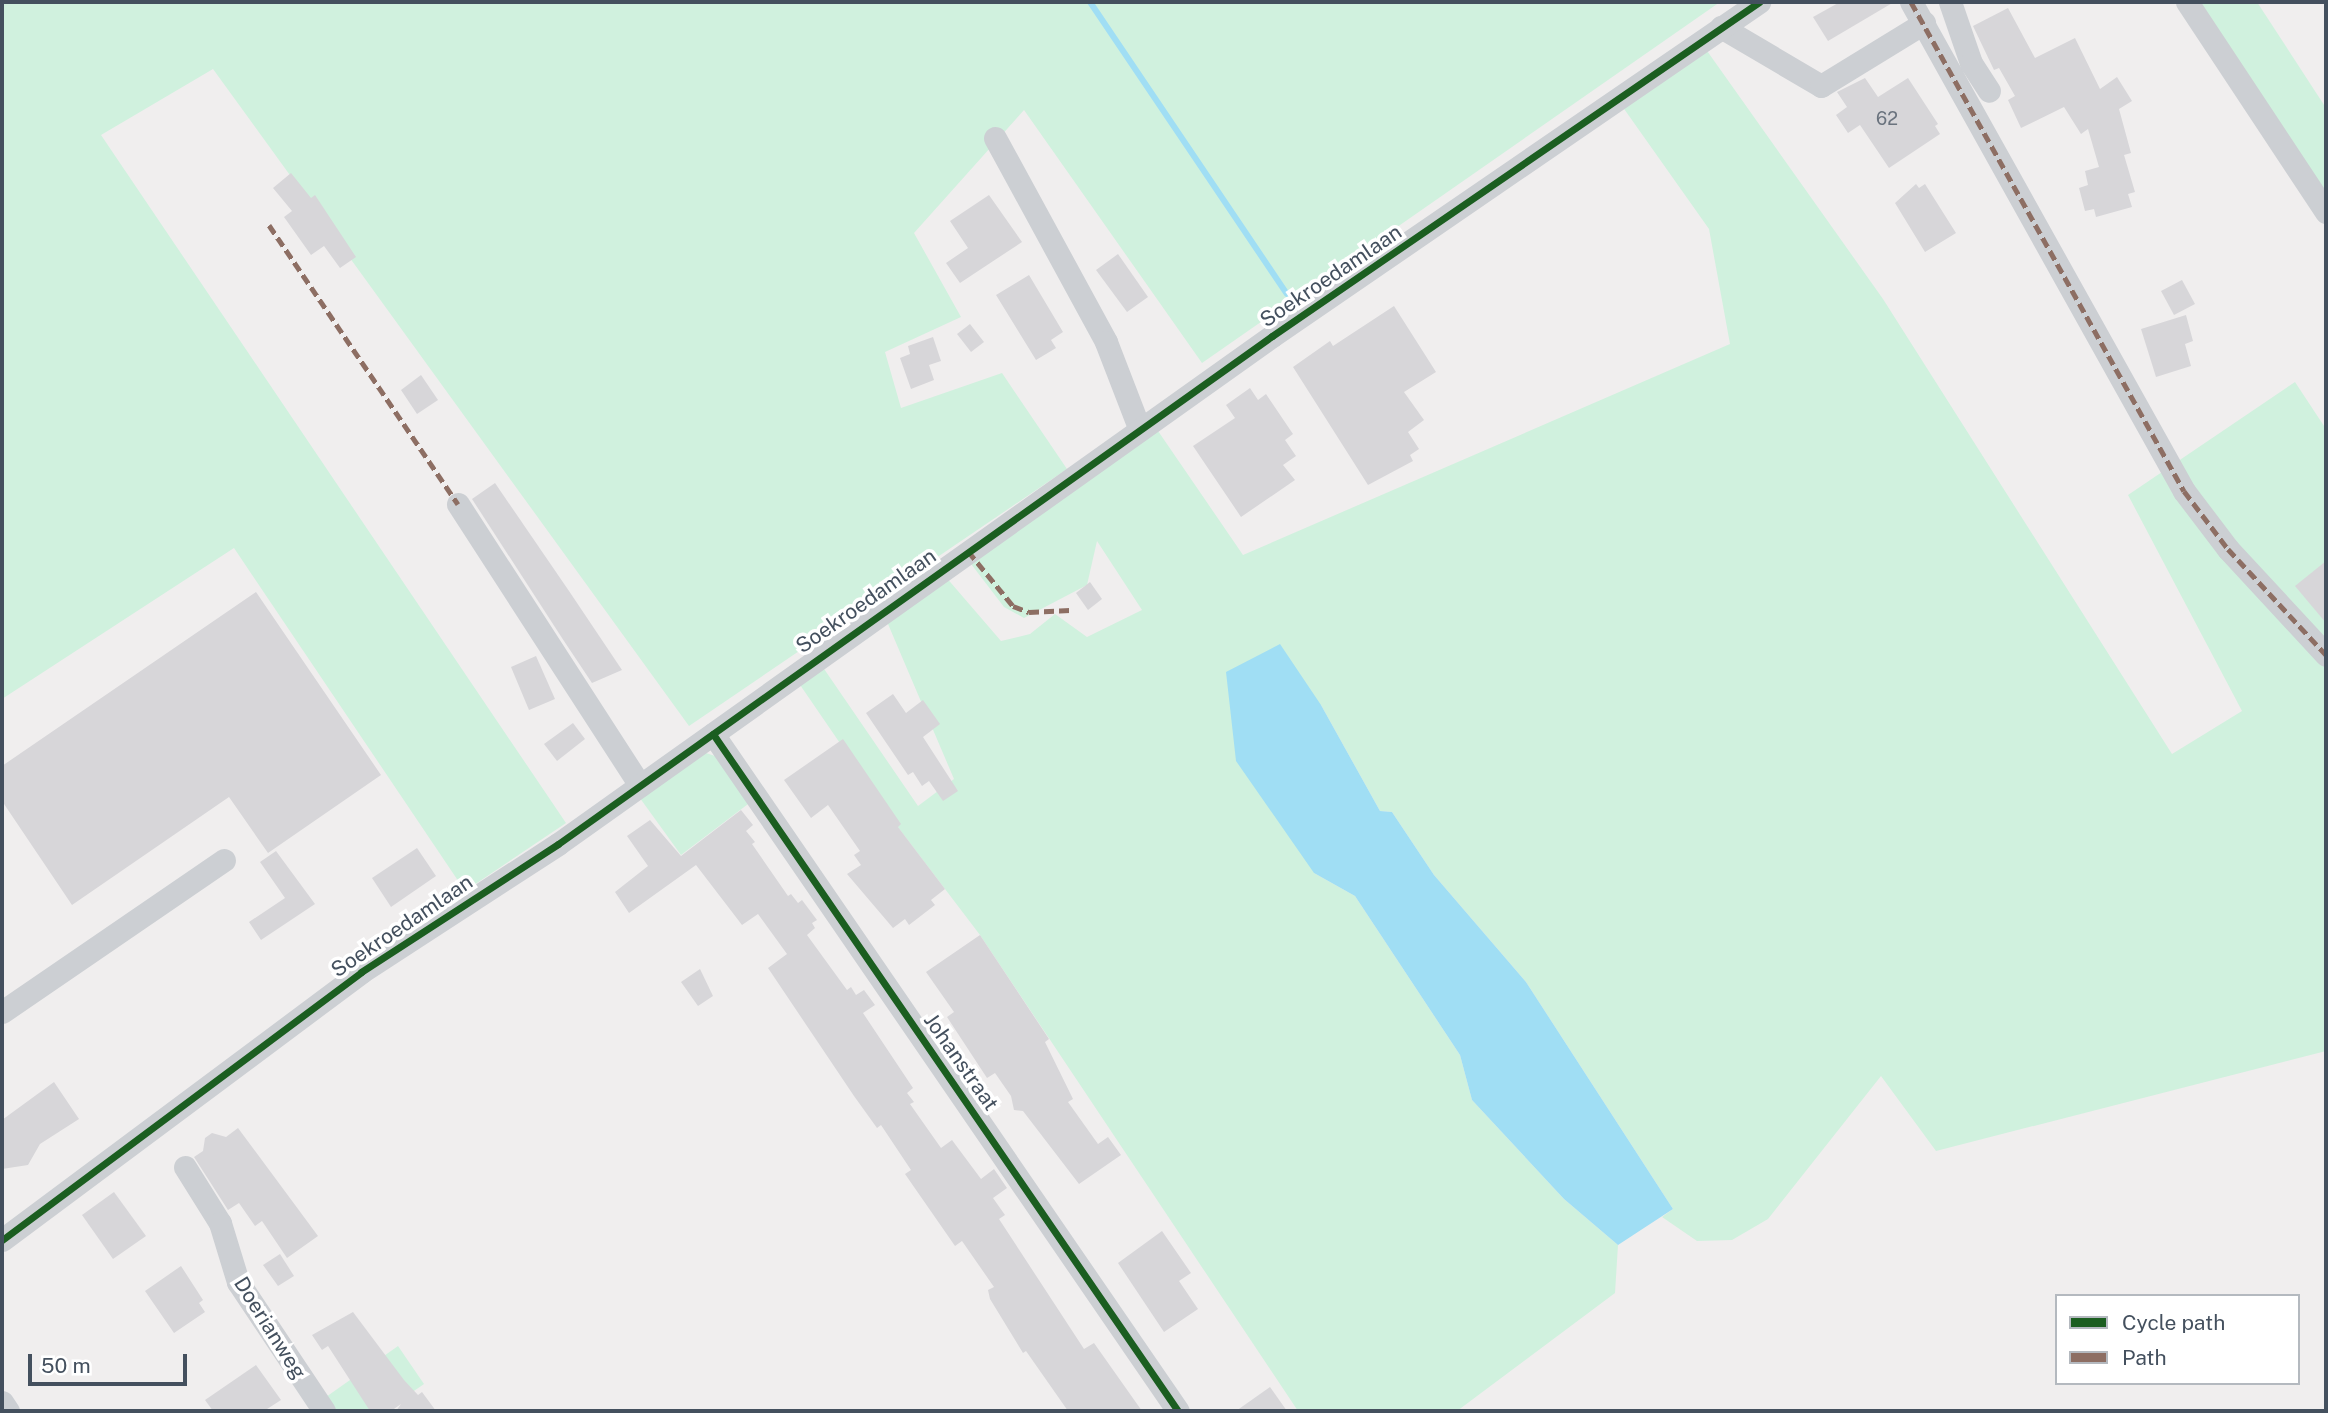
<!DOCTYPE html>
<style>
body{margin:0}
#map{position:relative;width:2328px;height:1413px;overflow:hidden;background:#f0eeee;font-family:"Public Sans",sans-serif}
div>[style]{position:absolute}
.green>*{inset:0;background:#d0f1de}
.water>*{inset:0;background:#a0def4}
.stream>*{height:6px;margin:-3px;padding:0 3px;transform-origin:3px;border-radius:3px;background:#a0def4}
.building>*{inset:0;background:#d7d6d9}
.minor>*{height:23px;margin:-11.5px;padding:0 11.5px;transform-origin:11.5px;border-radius:11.5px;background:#cccfd3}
.quiet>*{height:5px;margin-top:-2.5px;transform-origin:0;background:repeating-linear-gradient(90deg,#8d6e63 0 10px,transparent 0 15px)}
.cycleway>*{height:7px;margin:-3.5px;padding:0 3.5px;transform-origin:3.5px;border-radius:3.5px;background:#1b5e20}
span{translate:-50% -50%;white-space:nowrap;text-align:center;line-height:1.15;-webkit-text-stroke:7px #fff;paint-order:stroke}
.number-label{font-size:18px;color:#6a737e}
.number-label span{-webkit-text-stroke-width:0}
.street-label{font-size:21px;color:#44505e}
.frame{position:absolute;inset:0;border:4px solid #44505e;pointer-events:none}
.legend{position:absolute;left:2055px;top:1294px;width:245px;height:91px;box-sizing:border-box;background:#fff;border:2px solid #b4b9bf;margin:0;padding:9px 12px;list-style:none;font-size:21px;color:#44505e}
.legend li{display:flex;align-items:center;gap:14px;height:35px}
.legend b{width:35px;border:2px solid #b4b9bf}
.scale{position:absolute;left:28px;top:1354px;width:159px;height:32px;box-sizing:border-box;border:4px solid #44505e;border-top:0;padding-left:9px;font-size:21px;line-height:24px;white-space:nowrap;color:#44505e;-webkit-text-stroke:5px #fff;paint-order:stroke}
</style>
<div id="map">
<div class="green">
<div style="clip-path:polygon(2px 2px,1720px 2px,1202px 363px,1024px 110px,914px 233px,961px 317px,885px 352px,901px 408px,1002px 373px,1067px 469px,689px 726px,213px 69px,101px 135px,566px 823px,465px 891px,234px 548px,2px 699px)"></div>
<div style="clip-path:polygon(2200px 2px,2257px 2px,2326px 108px,2326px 193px)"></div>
<div style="clip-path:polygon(1705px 48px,1883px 299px,2172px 754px,2242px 711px,2128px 495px,2295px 382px,2326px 429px,2326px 1051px,1936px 1151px,1881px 1076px,1768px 1219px,1732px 1240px,1697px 1241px,1662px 1217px,1673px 1209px,1526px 982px,1434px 875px,1392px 812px,1380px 811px,1321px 705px,1314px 873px,1355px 896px,1460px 1055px,1472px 1100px,1564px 1199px,1618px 1245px,1615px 1293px,1457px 1411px,1298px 1411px,980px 935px,894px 822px,796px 679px,820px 663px,918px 806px,954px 779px,885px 617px,945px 576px,1001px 641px,1030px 634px,1055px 614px,1087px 637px,1142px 610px,1097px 541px,1087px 585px,1024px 618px,1004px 607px,968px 560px,1156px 428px,1243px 555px,1730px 344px,1709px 229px,1622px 106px)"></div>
<div style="clip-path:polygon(703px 752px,718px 757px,752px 801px,681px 855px,637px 794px)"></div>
<div style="clip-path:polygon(398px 1346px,424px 1384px,385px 1411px,336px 1411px,326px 1397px)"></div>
</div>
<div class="water">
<div style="clip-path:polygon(1280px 644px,1321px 705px,1380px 811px,1392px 812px,1434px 875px,1526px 982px,1673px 1209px,1618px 1245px,1564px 1199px,1472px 1100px,1460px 1055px,1355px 896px,1314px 873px,1236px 761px,1226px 672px)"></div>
</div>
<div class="stream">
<div style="left:1090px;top:2px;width:352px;rotate:56deg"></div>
</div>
<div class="building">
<div style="clip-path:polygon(1840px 2px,1894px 2px,1828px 41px,1813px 17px)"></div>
<div style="clip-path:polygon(2008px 8px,2035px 58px,2075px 38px,2100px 89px,2117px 77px,2132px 101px,2119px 109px,2131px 153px,2124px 155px,2135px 192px,2128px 194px,2132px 207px,2096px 217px,2094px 209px,2085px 211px,2079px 188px,2088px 185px,2085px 171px,2099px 167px,2088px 129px,2081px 134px,2064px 107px,2021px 128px,2008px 100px,2015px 96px,1999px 68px,1994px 70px,1973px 26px)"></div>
<div style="clip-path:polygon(1865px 78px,1878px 97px,1908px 78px,1938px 124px,1935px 126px,1940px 134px,1889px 168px,1860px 125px,1848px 133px,1836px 115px,1847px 107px,1837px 92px)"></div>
<div style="clip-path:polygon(291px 173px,311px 198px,315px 195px,356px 257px,340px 268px,324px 246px,311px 255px,284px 217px,292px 211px,273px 188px)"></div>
<div style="clip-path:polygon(1916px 184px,1919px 188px,1925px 184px,1956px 233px,1925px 252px,1895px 203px)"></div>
<div style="clip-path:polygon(989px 195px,1022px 242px,960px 283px,946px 263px,968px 248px,950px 221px)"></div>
<div style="clip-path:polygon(1118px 254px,1148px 297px,1127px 312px,1096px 270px)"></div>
<div style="clip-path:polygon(1029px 275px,1063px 332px,1051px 340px,1056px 348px,1036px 360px,996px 295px)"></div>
<div style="clip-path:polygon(2182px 280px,2195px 304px,2174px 315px,2161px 291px)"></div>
<div style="clip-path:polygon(1394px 306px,1436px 372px,1404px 392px,1424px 420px,1408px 432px,1419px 449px,1410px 455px,1413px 461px,1368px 485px,1293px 367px,1330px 341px,1333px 346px)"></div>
<div style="clip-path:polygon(2186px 315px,2193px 341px,2185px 344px,2191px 366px,2156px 377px,2141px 329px)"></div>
<div style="clip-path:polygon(970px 324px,984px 342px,971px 352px,957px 334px)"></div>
<div style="clip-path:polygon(933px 337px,941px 361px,929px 365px,934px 380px,911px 389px,900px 358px,910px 354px,908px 346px)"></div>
<div style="clip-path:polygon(421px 375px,438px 400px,417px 414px,401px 390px)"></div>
<div style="clip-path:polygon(1250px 388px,1258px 400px,1266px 394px,1293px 434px,1285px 440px,1296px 456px,1283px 465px,1295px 480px,1241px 517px,1193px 446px,1235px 418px,1226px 405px)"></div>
<div style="clip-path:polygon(495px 483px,569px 591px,622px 670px,592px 683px,562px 638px,472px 499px)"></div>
<div style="clip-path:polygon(2326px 561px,2326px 623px,2295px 586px)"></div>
<div style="clip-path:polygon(1090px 582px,1102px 599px,1088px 610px,1076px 593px)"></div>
<div style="clip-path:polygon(256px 592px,381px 775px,268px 853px,229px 797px,72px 905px,2px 801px,2px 766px)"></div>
<div style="clip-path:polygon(536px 656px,555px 699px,529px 710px,511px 667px)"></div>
<div style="clip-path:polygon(893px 694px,906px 713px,923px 700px,940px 724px,923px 737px,958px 791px,943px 801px,929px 781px,922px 786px,913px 772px,908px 775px,866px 713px)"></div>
<div style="clip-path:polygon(573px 723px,585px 739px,557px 761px,544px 744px)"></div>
<div style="clip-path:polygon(843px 739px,901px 824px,898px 827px,945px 889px,931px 900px,935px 905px,909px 925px,905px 919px,893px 928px,847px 874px,861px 865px,854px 855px,860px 851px,828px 805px,811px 818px,784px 780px)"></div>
<div style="clip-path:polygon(741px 810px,753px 825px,746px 831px,755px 842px,752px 844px,788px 896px,791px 894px,798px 903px,802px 900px,817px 920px,812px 923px,815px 928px,807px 935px,847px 990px,851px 987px,856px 995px,864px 990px,875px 1005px,863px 1013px,913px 1088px,907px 1093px,914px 1102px,910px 1104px,941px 1148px,952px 1140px,981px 1179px,994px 1169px,1007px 1188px,993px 1198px,1005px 1215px,999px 1219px,1084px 1349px,1094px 1343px,1142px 1411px,1068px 1411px,1026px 1351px,1023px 1353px,990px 1299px,988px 1290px,994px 1287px,962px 1241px,955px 1246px,905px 1174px,911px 1170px,881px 1125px,877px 1128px,854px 1096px,768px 968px,787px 954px,758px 914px,742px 925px,696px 865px,629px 913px,615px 892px,648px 866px,627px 836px,650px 820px,681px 856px)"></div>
<div style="clip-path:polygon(417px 848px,436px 876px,391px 907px,372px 878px)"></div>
<div style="clip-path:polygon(276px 851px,315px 904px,261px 940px,249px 922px,285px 898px,260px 862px)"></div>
<div style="clip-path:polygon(980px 935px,1049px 1039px,1045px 1042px,1073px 1099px,1068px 1102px,1098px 1144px,1108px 1137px,1121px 1155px,1079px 1184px,1023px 1111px,1014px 1110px,1011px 1096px,995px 1073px,987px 1078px,947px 1017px,954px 1012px,926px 972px)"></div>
<div style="clip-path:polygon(700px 969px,713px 996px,698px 1006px,681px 982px)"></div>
<div style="clip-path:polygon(54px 1082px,79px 1119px,40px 1144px,28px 1165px,2px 1169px,2px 1120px)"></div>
<div style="clip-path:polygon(238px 1128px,318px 1236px,287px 1258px,262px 1221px,255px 1226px,239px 1203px,228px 1210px,194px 1157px,203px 1151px,205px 1138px,212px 1133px,226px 1137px)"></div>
<div style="clip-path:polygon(114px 1192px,146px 1236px,113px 1259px,82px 1215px)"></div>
<div style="clip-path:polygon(1162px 1231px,1191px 1273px,1179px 1281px,1198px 1309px,1164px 1332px,1118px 1263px)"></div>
<div style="clip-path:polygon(280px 1254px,294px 1276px,278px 1286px,263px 1265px)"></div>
<div style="clip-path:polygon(181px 1266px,203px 1300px,199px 1303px,205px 1312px,174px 1333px,145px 1291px)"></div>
<div style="clip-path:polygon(353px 1312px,404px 1380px,418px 1395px,422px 1392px,436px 1411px,396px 1411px,401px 1404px,391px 1411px,370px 1411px,328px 1346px,322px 1350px,312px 1335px)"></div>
<div style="clip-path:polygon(256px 1365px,281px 1400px,264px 1411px,213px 1411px,205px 1400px)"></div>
<div style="clip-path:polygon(1270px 1387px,1287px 1411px,1236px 1411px)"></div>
</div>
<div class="minor">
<div style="left:1911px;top:2px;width:560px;rotate:60.83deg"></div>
<div style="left:2184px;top:491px;width:73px;rotate:52.8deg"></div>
<div style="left:2228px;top:549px;width:144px;rotate:47.2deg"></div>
<div style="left:1950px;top:2px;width:65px;rotate:71deg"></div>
<div style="left:1971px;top:63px;width:33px;rotate:57deg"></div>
<div style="left:2187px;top:2px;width:252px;rotate:56.5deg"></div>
<div style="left:1721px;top:27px;width:116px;rotate:30.5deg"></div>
<div style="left:1821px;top:86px;width:121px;rotate:-31.5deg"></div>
<div style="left:995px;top:138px;width:232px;rotate:61.4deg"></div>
<div style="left:1106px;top:342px;width:94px;rotate:68.9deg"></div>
<div style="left:458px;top:504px;width:335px;rotate:57.1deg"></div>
<div style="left:713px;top:734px;width:821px;rotate:55.52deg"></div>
<div style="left:2px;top:1012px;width:269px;rotate:-34.4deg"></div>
<div style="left:185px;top:1167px;width:66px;rotate:58deg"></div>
<div style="left:220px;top:1223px;width:62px;rotate:73deg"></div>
<div style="left:238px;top:1282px;width:155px;rotate:56.3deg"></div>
<div style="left:2px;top:1240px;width:448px;rotate:-36.7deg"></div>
<div style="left:361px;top:972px;width:235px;rotate:-33deg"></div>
<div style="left:558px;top:844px;width:876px;rotate:-35.43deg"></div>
<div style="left:1272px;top:336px;width:591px;rotate:-34.44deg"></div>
<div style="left:2px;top:1402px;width:11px;rotate:56deg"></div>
</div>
<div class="quiet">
<div style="left:1911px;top:2px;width:560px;rotate:60.83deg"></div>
<div style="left:2184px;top:491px;width:73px;rotate:52.8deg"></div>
<div style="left:2228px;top:549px;width:144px;rotate:47.2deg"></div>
<div style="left:269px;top:225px;width:337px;rotate:55.9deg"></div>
<div style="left:968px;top:551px;width:71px;rotate:50.7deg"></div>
<div style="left:1013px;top:606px;width:17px;rotate:21deg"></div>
<div style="left:1029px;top:612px;width:41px;rotate:-2.8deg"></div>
</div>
<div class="cycleway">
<div style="left:713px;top:734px;width:821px;rotate:55.52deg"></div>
<div style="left:2px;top:1240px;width:448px;rotate:-36.7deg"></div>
<div style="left:361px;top:972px;width:235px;rotate:-33deg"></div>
<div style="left:558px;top:844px;width:876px;rotate:-35.43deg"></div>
<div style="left:1272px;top:336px;width:591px;rotate:-34.44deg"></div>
</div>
<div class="number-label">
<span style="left:1887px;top:119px">62</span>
</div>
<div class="street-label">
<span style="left:1331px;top:276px;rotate:-34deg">Soekroedamlaan</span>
<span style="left:866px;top:601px;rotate:-35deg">Soekroedamlaan</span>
<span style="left:402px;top:926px;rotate:-34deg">Soekroedamlaan</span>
<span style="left:961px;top:1062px;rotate:55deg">Johanstraat</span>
<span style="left:270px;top:1328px;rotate:58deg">Doerianweg</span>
</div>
<div class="frame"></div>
<ul class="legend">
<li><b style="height:9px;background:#1b5e20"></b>Cycle path</li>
<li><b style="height:9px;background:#8d6e63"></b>Path</li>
</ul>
<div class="scale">50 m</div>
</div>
